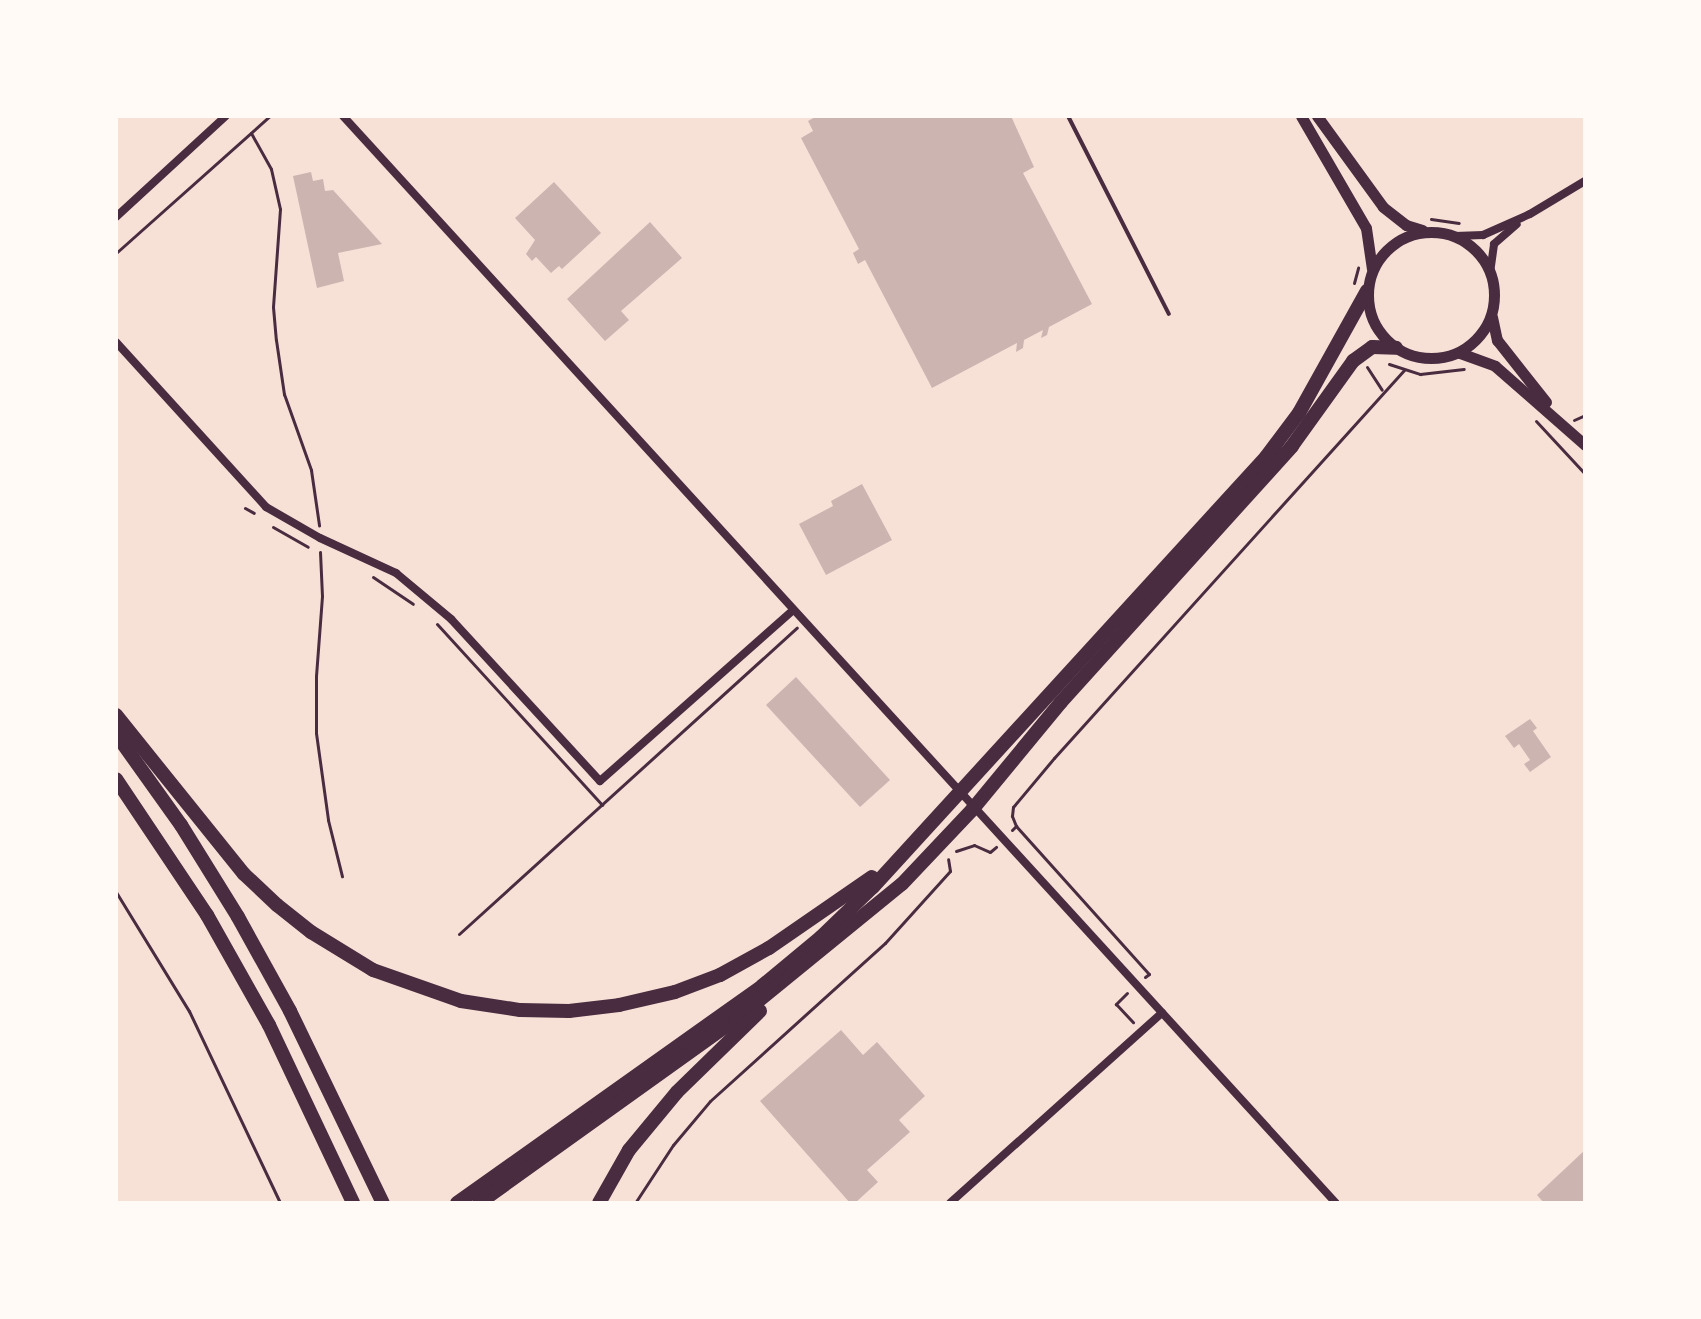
<!DOCTYPE html>
<style>
body{margin:0}
#map{position:relative;width:1701px;height:1319px;overflow:hidden;background:#f7e1d7;font-family:Literata,serif}
div>[style]{position:absolute}
.building>*{inset:0;background:#ccb4b1}
.path>*{height:3px;margin:-1.5px;padding:0 1.5px;transform-origin:1.5px;border-radius:1.5px;background:#4a2c40}
.service>*{height:4px;margin:-2px;padding:0 2px;transform-origin:2px;border-radius:2px;background:#4a2c40}
.minor>*{height:8px;margin:-4px;padding:0 4px;transform-origin:4px;border-radius:4px;background:#4a2c40}
.secondary>*{height:11px;margin:-5.5px;padding:0 5.5px;transform-origin:5.5px;border-radius:5.5px;background:#4a2c40}
.secondary>.ring{margin:-5.5px;padding:0;box-sizing:content-box;background:none;border:11px solid #4a2c40;border-radius:50%}
.trunk>*{height:14px;margin:-7px;padding:0 7px;transform-origin:7px;border-radius:7px;background:#4a2c40}
span{translate:-50% -50%;white-space:nowrap;text-align:center;line-height:1.15;-webkit-text-stroke:7px #fffaf5;paint-order:stroke}
.frame{position:absolute;inset:0;border:118px solid #fffaf5;pointer-events:none}
</style>
<div id="map">
<div class="building">
<div style="clip-path:polygon(817px 116px,1011px 116px,1034px 167px,1023px 173px,1092px 304px,1049px 327px,1047px 335px,1041px 338px,1043px 330px,1024px 340px,1023px 348px,1016px 352px,1017px 343px,932px 388px,865px 260px,858px 264px,853px 253px,859px 249px,801px 138px,813px 131px,808px 121px)"></div>
<div style="clip-path:polygon(311px 172px,313px 181px,323px 179px,325px 191px,333px 190px,382px 244px,338px 253px,344px 281px,317px 288px,293px 176px)"></div>
<div style="clip-path:polygon(554px 182px,601px 233px,562px 269px,559px 266px,551px 273px,536px 257px,532px 261px,526px 254px,535px 240px,515px 218px)"></div>
<div style="clip-path:polygon(650px 222px,682px 258px,621px 311px,629px 320px,605px 341px,567px 299px)"></div>
<div style="clip-path:polygon(862px 484px,892px 540px,826px 575px,799px 524px,833px 506px,831px 501px)"></div>
<div style="clip-path:polygon(796px 677px,890px 780px,860px 807px,766px 705px)"></div>
<div style="clip-path:polygon(1530px 719px,1537px 728px,1533px 731px,1551px 757px,1530px 772px,1524px 764px,1530px 760px,1519px 744px,1514px 748px,1505px 736px)"></div>
<div style="clip-path:polygon(841px 1030px,863px 1055px,877px 1042px,925px 1096px,899px 1120px,910px 1132px,867px 1170px,878px 1182px,855px 1203px,850px 1203px,760px 1101px)"></div>
<div style="clip-path:polygon(1585px 1150px,1585px 1203px,1544px 1203px,1537px 1195px)"></div>
</div>
<div class="path">
<div style="left:251px;top:133px;width:41px;rotate:60.9deg"></div>
<div style="left:271px;top:169px;width:41px;rotate:77.3deg"></div>
<div style="left:280px;top:209px;width:98px;rotate:94.1deg"></div>
<div style="left:273px;top:307px;width:33px;rotate:85deg"></div>
<div style="left:276px;top:340px;width:55px;rotate:81.6deg"></div>
<div style="left:284px;top:394px;width:81px;rotate:70.4deg"></div>
<div style="left:311px;top:470px;width:56px;rotate:81.7deg"></div>
<div style="left:1431px;top:219px;width:28px;rotate:8deg"></div>
<div style="left:116px;top:253px;width:206px;rotate:-41.7deg"></div>
<div style="left:1354px;top:283px;width:16px;rotate:-75deg"></div>
<div style="left:1389px;top:364px;width:33px;rotate:18deg"></div>
<div style="left:1420px;top:374px;width:44px;rotate:-6.5deg"></div>
<div style="left:1367px;top:367px;width:27px;rotate:57deg"></div>
<div style="left:1574px;top:420px;width:12px;rotate:-24deg"></div>
<div style="left:1536px;top:421px;width:72px;rotate:47.2deg"></div>
<div style="left:245px;top:508px;width:10px;rotate:29deg"></div>
<div style="left:273px;top:527px;width:40px;rotate:29.7deg"></div>
<div style="left:320px;top:552px;width:44px;rotate:87.4deg"></div>
<div style="left:322px;top:596px;width:80px;rotate:94.3deg"></div>
<div style="left:316px;top:676px;width:57px;rotate:90deg"></div>
<div style="left:316px;top:733px;width:88px;rotate:82.1deg"></div>
<div style="left:328px;top:820px;width:58px;rotate:76deg"></div>
<div style="left:373px;top:577px;width:48px;rotate:34deg"></div>
<div style="left:437px;top:624px;width:245px;rotate:47.6deg"></div>
<div style="left:1016px;top:826px;width:199px;rotate:48.1deg"></div>
<div style="left:1149px;top:974px;width:5px;rotate:143deg"></div>
<div style="left:1012px;top:830px;width:6px;rotate:-45deg"></div>
<div style="left:1016px;top:826px;width:11px;rotate:-112deg"></div>
<div style="left:1012px;top:816px;width:9px;rotate:-84deg"></div>
<div style="left:1013px;top:807px;width:64px;rotate:-50.1deg"></div>
<div style="left:1054px;top:758px;width:523px;rotate:-47.95deg"></div>
<div style="left:956px;top:851px;width:19px;rotate:-18deg"></div>
<div style="left:974px;top:845px;width:17px;rotate:24deg"></div>
<div style="left:990px;top:852px;width:8px;rotate:-40deg"></div>
<div style="left:116px;top:892px;width:140px;rotate:58.5deg"></div>
<div style="left:189px;top:1011px;width:212px;rotate:64.6deg"></div>
<div style="left:459px;top:934px;width:456px;rotate:-42.2deg"></div>
<div style="left:1127px;top:993px;width:16px;rotate:135deg"></div>
<div style="left:1116px;top:1004px;width:25px;rotate:47deg"></div>
<div style="left:635px;top:1203px;width:69px;rotate:-56.8deg"></div>
<div style="left:673px;top:1145px;width:57px;rotate:-49.9deg"></div>
<div style="left:710px;top:1101px;width:236px;rotate:-42.1deg"></div>
<div style="left:885px;top:943px;width:97px;rotate:-47.9deg"></div>
<div style="left:950px;top:871px;width:12px;rotate:-99deg"></div>
</div>
<div class="service">
<div style="left:1068px;top:116px;width:222px;rotate:63deg"></div>
</div>
<div class="minor">
<div style="left:343px;top:116px;width:1472px;rotate:47.59deg"></div>
<div style="left:116px;top:217px;width:149px;rotate:-42.6deg"></div>
<div style="left:1455px;top:236px;width:28px;rotate:-2deg"></div>
<div style="left:1483px;top:235px;width:51px;rotate:-24.1deg"></div>
<div style="left:1530px;top:214px;width:64px;rotate:-31deg"></div>
<div style="left:1490px;top:273px;width:29px;rotate:-82deg"></div>
<div style="left:1494px;top:244px;width:30px;rotate:-41deg"></div>
<div style="left:116px;top:342px;width:223px;rotate:47.7deg"></div>
<div style="left:266px;top:507px;width:62px;rotate:29.9deg"></div>
<div style="left:320px;top:538px;width:84px;rotate:24.7deg"></div>
<div style="left:396px;top:573px;width:72px;rotate:39.9deg"></div>
<div style="left:451px;top:619px;width:220px;rotate:47.4deg"></div>
<div style="left:600px;top:781px;width:258px;rotate:-41.5deg"></div>
<div style="left:950px;top:1203px;width:285px;rotate:-41.9deg"></div>
</div>
<div class="secondary">
<div style="left:1301px;top:116px;width:129px;rotate:59.9deg"></div>
<div style="left:1366px;top:228px;width:41px;rotate:81.7deg"></div>
<div style="left:1317px;top:116px;width:112px;rotate:54deg"></div>
<div style="left:1383px;top:207px;width:29px;rotate:38deg"></div>
<div style="left:1406px;top:225px;width:17px;rotate:17deg"></div>
<div class="ring" style="left:1368px;top:232px;width:115px;height:115px"></div>
<div style="left:1492px;top:317px;width:24px;rotate:78deg"></div>
<div style="left:1497px;top:340px;width:79px;rotate:51.7deg"></div>
<div style="left:1460px;top:353px;width:37px;rotate:20deg"></div>
<div style="left:1495px;top:366px;width:120px;rotate:41.3deg"></div>
</div>
<div class="trunk">
<div style="left:116px;top:715px;width:204px;rotate:51.2deg"></div>
<div style="left:244px;top:874px;width:45px;rotate:43.2deg"></div>
<div style="left:277px;top:905px;width:43px;rotate:38.5deg"></div>
<div style="left:311px;top:932px;width:73px;rotate:31.5deg"></div>
<div style="left:373px;top:970px;width:93px;rotate:19.4deg"></div>
<div style="left:461px;top:1001px;width:60px;rotate:8.7deg"></div>
<div style="left:520px;top:1010px;width:49px;rotate:1.2deg"></div>
<div style="left:569px;top:1011px;width:50px;rotate:-6.8deg"></div>
<div style="left:619px;top:1005px;width:57px;rotate:-13.1deg"></div>
<div style="left:675px;top:992px;width:48px;rotate:-20.7deg"></div>
<div style="left:720px;top:975px;width:56px;rotate:-28.9deg"></div>
<div style="left:769px;top:948px;width:125px;rotate:-34.6deg"></div>
<div style="left:116px;top:734px;width:112px;rotate:54.5deg"></div>
<div style="left:181px;top:825px;width:108px;rotate:58.2deg"></div>
<div style="left:238px;top:917px;width:107px;rotate:61deg"></div>
<div style="left:290px;top:1011px;width:213px;rotate:64.2deg"></div>
<div style="left:116px;top:779px;width:164px;rotate:56.2deg"></div>
<div style="left:207px;top:915px;width:126px;rotate:60.6deg"></div>
<div style="left:269px;top:1025px;width:197px;rotate:64.7deg"></div>
<div style="left:457px;top:1203px;width:374px;rotate:-35.4deg"></div>
<div style="left:762px;top:986px;width:77px;rotate:-39.7deg"></div>
<div style="left:821px;top:937px;width:72px;rotate:-43.9deg"></div>
<div style="left:873px;top:887px;width:583px;rotate:-47.57deg"></div>
<div style="left:1266px;top:457px;width:55px;rotate:-53.1deg"></div>
<div style="left:1299px;top:413px;width:140px;rotate:-60.9deg"></div>
<div style="left:479px;top:1203px;width:315px;rotate:-35.6deg"></div>
<div style="left:735px;top:1020px;width:215px;rotate:-39.2deg"></div>
<div style="left:902px;top:884px;width:102px;rotate:-46.6deg"></div>
<div style="left:972px;top:810px;width:140px;rotate:-50.5deg"></div>
<div style="left:1061px;top:702px;width:345px;rotate:-47.9deg"></div>
<div style="left:1292px;top:446px;width:105px;rotate:-54.3deg"></div>
<div style="left:1353px;top:361px;width:24px;rotate:-36deg"></div>
<div style="left:1372px;top:347px;width:24px;rotate:2deg"></div>
<div style="left:599px;top:1203px;width:61px;rotate:-60.5deg"></div>
<div style="left:629px;top:1150px;width:75px;rotate:-50.4deg"></div>
<div style="left:677px;top:1092px;width:116px;rotate:-44.3deg"></div>
</div>
<div class="frame"></div>
</div>
